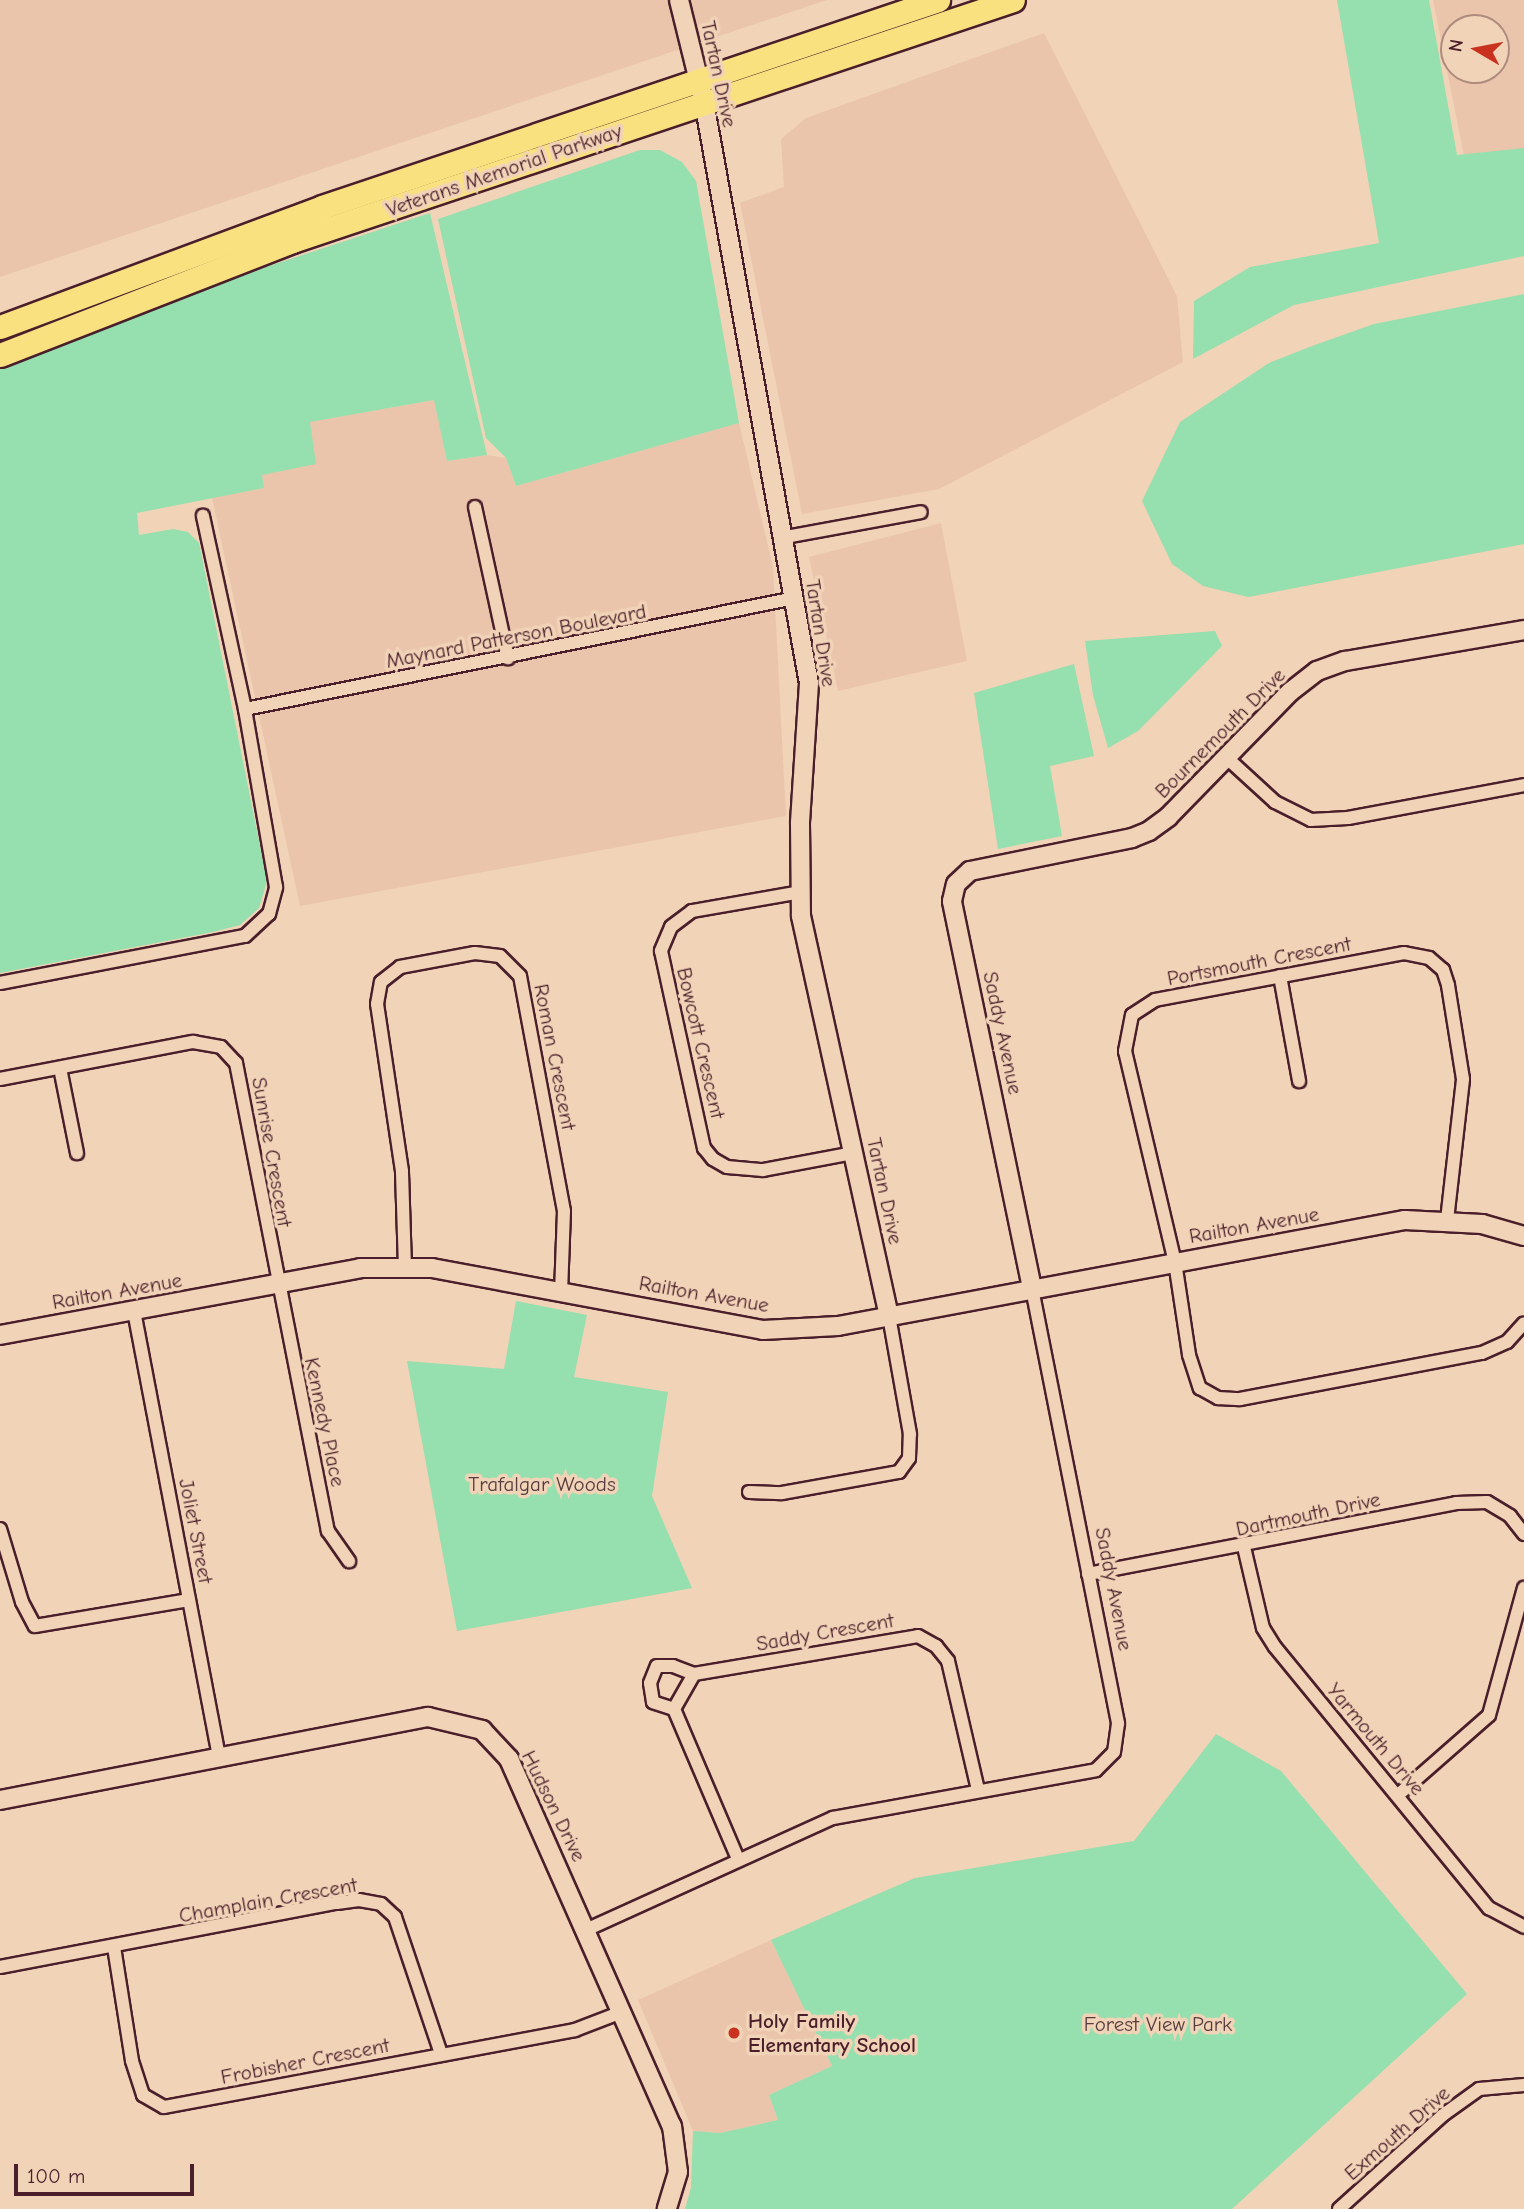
<!DOCTYPE html>
<style>
body{margin:0}
#map{position:relative;width:1524px;height:2209px;overflow:hidden;background:#f1d3b7;font-family:"Comic Neue",sans-serif}
div>[style]{position:absolute}
.built>*{inset:0;background:#eac5ac}
.green>*{inset:0;background:#96dfae}
.roads{filter:drop-shadow(2px 0 #4a1f2b) drop-shadow(-2px 0 #4a1f2b) drop-shadow(0 2px #4a1f2b) drop-shadow(0 -2px #4a1f2b)}
.street>*{height:12px;margin:-6px;padding:0 6px;transform-origin:6px;border-radius:6px;background:#f1d3b7}
.secondary>*{height:18px;margin:-9px;padding:0 9px;transform-origin:9px;border-radius:9px;background:#f1d3b7}
.highway>*{height:23px;margin:-11.5px;padding:0 11.5px;transform-origin:11.5px;border-radius:11.5px;background:#fae180}
.dots>*{width:19px;height:19px;translate:-50% -50%;box-sizing:border-box;border:4px solid #f1d3b7;border-radius:50%}
span{translate:-50% -50%;white-space:nowrap;text-align:center;line-height:1.15;-webkit-text-stroke:7px #f1d3b7;paint-order:stroke}
.street-label{font-size:21px;color:#4a1f2b}
.park-label{font-size:21px;color:#553c3f}
.poi-label{font-size:21px;color:#4a1f2b;font-weight:700}
.left{translate:0 -50%;text-align:left}
.north{position:absolute;left:1440px;top:14px;width:70px;height:70px;box-sizing:border-box;background:#f1d3b7;border:2px solid #ae8b7f;border-radius:50%;rotate:280deg;font-size:19px;font-weight:700;line-height:28px;text-align:center;color:#4a1f2b}
.north::after{content:'';display:block;margin:auto;width:24px;height:32px;background:#c8321e;clip-path:polygon(50% 0,100% 100%,50% 72%,0 100%)}
.scale{position:absolute;left:14px;top:2164px;width:180px;height:32px;box-sizing:border-box;border:4px solid #4a1f2b;border-top:0;padding-left:9px;font-size:21px;line-height:24px;white-space:nowrap;color:#4a1f2b;-webkit-text-stroke:5px #f1d3b7;paint-order:stroke}
</style>
<div id="map">
<div class="built">
<div style="clip-path:polygon(0 0,827px 0,0 277px)"></div>
<div style="clip-path:polygon(evenodd,1433px 0,1524px 0,1524px 149px,1465px 161px,1433px 0,1454px 28px,1496px 28px,1496px 70px,1454px 70px,1454px 28px)"></div>
<div style="clip-path:polygon(1044px 33px,1177px 296px,1183px 362px,939px 489px,802px 514px,740px 203px,784px 187px,781px 139px,806px 118px)"></div>
<div style="clip-path:polygon(435px 400px,447px 461px,487px 455px,506px 458px,516px 486px,739px 423px,773px 567px,786px 816px,300px 906px,212px 498px,264px 488px,262px 475px,309px 422px)"></div>
<div style="clip-path:polygon(941px 523px,967px 661px,838px 691px,809px 557px)"></div>
<div style="clip-path:polygon(771px 1940px,832px 2066px,769px 2095px,778px 2120px,720px 2133px,693px 2131px,638px 2000px)"></div>
</div>
<div class="green">
<div style="clip-path:polygon(1337px 0,1429px 0,1457px 155px,1524px 148px,1524px 256px,1294px 305px,1193px 359px,1194px 301px,1250px 267px,1379px 243px)"></div>
<div style="clip-path:polygon(640px 150px,660px 150px,682px 162px,696px 181px,739px 423px,516px 486px,506px 458px,486px 438px,438px 219px)"></div>
<div style="clip-path:polygon(430px 213px,487px 455px,447px 461px,434px 400px,310px 422px,316px 464px,262px 475px,264px 488px,137px 513px,139px 535px,173px 529px,188px 532px,199px 543px,267px 881px,259px 908px,240px 925px,213px 932px,0 973px,0 368px,266px 267px)"></div>
<div style="clip-path:polygon(1524px 294px,1524px 544px,1248px 597px,1203px 586px,1172px 564px,1142px 501px,1180px 422px,1269px 363px,1312px 346px,1374px 324px)"></div>
<div style="clip-path:polygon(1215px 631px,1222px 646px,1138px 731px,1108px 748px,1093px 695px,1085px 641px)"></div>
<div style="clip-path:polygon(1074px 664px,1094px 756px,1050px 766px,1062px 836px,998px 849px,974px 693px)"></div>
<div style="clip-path:polygon(516px 1301px,587px 1315px,574px 1377px,668px 1392px,652px 1496px,692px 1588px,457px 1631px,407px 1361px,504px 1369px)"></div>
<div style="clip-path:polygon(1216px 1734px,1281px 1771px,1467px 1994px,1232px 2209px,685px 2209px,691px 2188px,693px 2131px,720px 2133px,778px 2120px,769px 2095px,832px 2066px,771px 1940px,915px 1878px,1134px 1841px)"></div>
</div>
<div class="roads">
<div class="street">
<div style="left:475px;top:507px;width:155px;rotate:77.7deg"></div>
<div style="left:780px;top:538px;width:143px;rotate:-10.4deg"></div>
<div style="left:245px;top:709px;width:561px;rotate:-11.41deg"></div>
<div style="left:1227px;top:758px;width:65px;rotate:42.5deg"></div>
<div style="left:1275px;top:802px;width:40px;rotate:26.6deg"></div>
<div style="left:1311px;top:820px;width:37px;rotate:-3deg"></div>
<div style="left:1348px;top:818px;width:179px;rotate:-10.6deg"></div>
<div style="left:801px;top:892px;width:111px;rotate:170.1deg"></div>
<div style="left:692px;top:911px;width:26px;rotate:143deg"></div>
<div style="left:671px;top:927px;width:26px;rotate:113deg"></div>
<div style="left:661px;top:951px;width:202px;rotate:77.7deg"></div>
<div style="left:704px;top:1148px;width:14px;rotate:51deg"></div>
<div style="left:713px;top:1159px;width:16px;rotate:30deg"></div>
<div style="left:727px;top:1167px;width:36px;rotate:5deg"></div>
<div style="left:763px;top:1170px;width:92px;rotate:-10.7deg"></div>
<div style="left:1280px;top:976px;width:107px;rotate:79.7deg"></div>
<div style="left:0;top:983px;width:249px;rotate:-10.9deg"></div>
<div style="left:245px;top:936px;width:33px;rotate:-43deg"></div>
<div style="left:269px;top:914px;width:28px;rotate:-75deg"></div>
<div style="left:276px;top:887px;width:181px;rotate:-99.9deg"></div>
<div style="left:245px;top:709px;width:198px;rotate:-102.3deg"></div>
<div style="left:60px;top:1068px;width:87px;rotate:78.7deg"></div>
<div style="left:0;top:1079px;width:197px;rotate:-10.9deg"></div>
<div style="left:193px;top:1042px;width:28px;rotate:10deg"></div>
<div style="left:221px;top:1047px;width:22px;rotate:47deg"></div>
<div style="left:236px;top:1063px;width:477px;rotate:78.9deg"></div>
<div style="left:328px;top:1531px;width:37px;rotate:55deg"></div>
<div style="left:1447px;top:1220px;width:142px;rotate:-83.5deg"></div>
<div style="left:1463px;top:1079px;width:95px;rotate:-99.1deg"></div>
<div style="left:1448px;top:985px;width:16px;rotate:-108deg"></div>
<div style="left:1443px;top:970px;width:18px;rotate:-139deg"></div>
<div style="left:1429px;top:958px;width:25px;rotate:-169deg"></div>
<div style="left:1404px;top:953px;width:253px;rotate:169.3deg"></div>
<div style="left:1155px;top:1000px;width:27px;rotate:147deg"></div>
<div style="left:1132px;top:1015px;width:37px;rotate:101deg"></div>
<div style="left:1125px;top:1051px;width:217px;rotate:76.7deg"></div>
<div style="left:1175px;top:1262px;width:94px;rotate:81.4deg"></div>
<div style="left:1189px;top:1355px;width:35px;rotate:72deg"></div>
<div style="left:1200px;top:1388px;width:21px;rotate:29deg"></div>
<div style="left:1218px;top:1398px;width:22px;rotate:3deg"></div>
<div style="left:1240px;top:1399px;width:246px;rotate:-10.8deg"></div>
<div style="left:1482px;top:1353px;width:27px;rotate:-24deg"></div>
<div style="left:1507px;top:1342px;width:25px;rotate:-48deg"></div>
<div style="left:405px;top:1268px;width:97px;rotate:-91.8deg"></div>
<div style="left:402px;top:1171px;width:169px;rotate:-98.5deg"></div>
<div style="left:377px;top:1004px;width:22px;rotate:-80deg"></div>
<div style="left:381px;top:982px;width:24px;rotate:-38deg"></div>
<div style="left:400px;top:967px;width:76px;rotate:-10.6deg"></div>
<div style="left:475px;top:953px;width:25px;rotate:7deg"></div>
<div style="left:500px;top:956px;width:28px;rotate:45deg"></div>
<div style="left:520px;top:976px;width:239px;rotate:79.4deg"></div>
<div style="left:564px;top:1211px;width:81px;rotate:92.1deg"></div>
<div style="left:134px;top:1311px;width:455px;rotate:79.2deg"></div>
<div style="left:749px;top:1492px;width:33px;rotate:2deg"></div>
<div style="left:782px;top:1493px;width:119px;rotate:-10.2deg"></div>
<div style="left:899px;top:1472px;width:17px;rotate:-54deg"></div>
<div style="left:909px;top:1458px;width:24px;rotate:-88deg"></div>
<div style="left:910px;top:1434px;width:120px;rotate:-100.1deg"></div>
<div style="left:0;top:1529px;width:76px;rotate:73.2deg"></div>
<div style="left:22px;top:1602px;width:27px;rotate:62deg"></div>
<div style="left:35px;top:1626px;width:156px;rotate:-9.6deg"></div>
<div style="left:1244px;top:1547px;width:83px;rotate:76.8deg"></div>
<div style="left:1263px;top:1628px;width:22px;rotate:58deg"></div>
<div style="left:1275px;top:1647px;width:338px;rotate:50.7deg"></div>
<div style="left:1489px;top:1908px;width:40px;rotate:28deg"></div>
<div style="left:1088px;top:1574px;width:375px;rotate:-10.9deg"></div>
<div style="left:1456px;top:1503px;width:31px;rotate:-2deg"></div>
<div style="left:1487px;top:1502px;width:27px;rotate:31deg"></div>
<div style="left:1510px;top:1516px;width:23px;rotate:52deg"></div>
<div style="left:674px;top:1709px;width:22px;rotate:-162deg"></div>
<div style="left:653px;top:1702px;width:19px;rotate:-99deg"></div>
<div style="left:650px;top:1683px;width:18px;rotate:-68deg"></div>
<div style="left:657px;top:1666px;width:16px"></div>
<div style="left:673px;top:1666px;width:22px;rotate:21deg"></div>
<div style="left:1398px;top:1795px;width:121px;rotate:-41.3deg"></div>
<div style="left:1489px;top:1715px;width:132px;rotate:-74.6deg"></div>
<div style="left:738px;top:1859px;width:163px;rotate:-113.1deg"></div>
<div style="left:674px;top:1709px;width:40px;rotate:-60.3deg"></div>
<div style="left:694px;top:1674px;width:227px;rotate:-9.6deg"></div>
<div style="left:918px;top:1636px;width:21px;rotate:29deg"></div>
<div style="left:936px;top:1646px;width:19px;rotate:51deg"></div>
<div style="left:948px;top:1661px;width:132px;rotate:76.9deg"></div>
<div style="left:588px;top:1929px;width:269px;rotate:-24.4deg"></div>
<div style="left:833px;top:1818px;width:267px;rotate:-10.3deg"></div>
<div style="left:1096px;top:1770px;width:25px;rotate:-45deg"></div>
<div style="left:1114px;top:1752px;width:29px;rotate:-82deg"></div>
<div style="left:1118px;top:1723px;width:443px;rotate:-101.2deg"></div>
<div style="left:114px;top:1947px;width:115px;rotate:81deg"></div>
<div style="left:132px;top:2061px;width:36px;rotate:72deg"></div>
<div style="left:143px;top:2095px;width:24px;rotate:30deg"></div>
<div style="left:164px;top:2107px;width:418px;rotate:-10.6deg"></div>
<div style="left:575px;top:2030px;width:50px;rotate:-21deg"></div>
<div style="left:0;top:1967px;width:343px;rotate:-10.8deg"></div>
<div style="left:337px;top:1903px;width:22px;rotate:-8deg"></div>
<div style="left:359px;top:1900px;width:22px;rotate:10deg"></div>
<div style="left:381px;top:1904px;width:19px;rotate:43deg"></div>
<div style="left:395px;top:1917px;width:145px;rotate:71.4deg"></div>
<div style="left:1339px;top:2209px;width:140px;rotate:-42.1deg"></div>
<div style="left:1443px;top:2115px;width:44px;rotate:-35.8deg"></div>
<div style="left:1479px;top:2089px;width:45px;rotate:-5.1deg"></div>
</div>
<div class="secondary">
<div style="left:679px;top:0;width:105px;rotate:76.2deg"></div>
<div style="left:704px;top:102px;width:590px;rotate:79.76deg"></div>
<div style="left:809px;top:683px;width:141px;rotate:93.7deg"></div>
<div style="left:800px;top:824px;width:92px;rotate:89.4deg"></div>
<div style="left:801px;top:916px;width:410px;rotate:77.6deg"></div>
<div style="left:1032px;top:1288px;width:395px;rotate:-101.7deg"></div>
<div style="left:952px;top:901px;width:17px;rotate:-77deg"></div>
<div style="left:956px;top:884px;width:19px;rotate:-43deg"></div>
<div style="left:970px;top:871px;width:165px;rotate:-11.5deg"></div>
<div style="left:1132px;top:838px;width:18px;rotate:-22deg"></div>
<div style="left:1149px;top:831px;width:24px;rotate:-36deg"></div>
<div style="left:1168px;top:817px;width:175px;rotate:-45.7deg"></div>
<div style="left:1290px;top:692px;width:34px;rotate:-38deg"></div>
<div style="left:1317px;top:671px;width:30px;rotate:-20deg"></div>
<div style="left:1345px;top:661px;width:182px;rotate:-9.8deg"></div>
<div style="left:0;top:1335px;width:366px;rotate:-10.5deg"></div>
<div style="left:360px;top:1268px;width:72px"></div>
<div style="left:432px;top:1268px;width:337px;rotate:10.6deg"></div>
<div style="left:763px;top:1330px;width:75px;rotate:-3.1deg"></div>
<div style="left:838px;top:1326px;width:577px;rotate:-10.59deg"></div>
<div style="left:1405px;top:1220px;width:77px;rotate:3deg"></div>
<div style="left:1482px;top:1224px;width:44px;rotate:15.9deg"></div>
<div style="left:0;top:1800px;width:436px;rotate:-11deg"></div>
<div style="left:428px;top:1717px;width:56px;rotate:13.5deg"></div>
<div style="left:482px;top:1730px;width:40px;rotate:47deg"></div>
<div style="left:509px;top:1759px;width:402px;rotate:66.1deg"></div>
<div style="left:672px;top:2126px;width:46px;rotate:82.6deg"></div>
<div style="left:678px;top:2172px;width:39px;rotate:107deg"></div>
</div>
<div class="highway">
<div style="left:0;top:327px;width:344px;rotate:-20.4deg"></div>
<div style="left:322px;top:207px;width:650px;rotate:-18.57deg"></div>
<div style="left:0;top:355px;width:313px;rotate:-21.3deg"></div>
<div style="left:292px;top:241px;width:760px;rotate:-18.48deg"></div>
</div>
</div>
<div class="dots">
<div style="left:734px;top:2033px;background:#c8321e"></div>
</div>
<div class="street-label">
<span style="left:719px;top:74px;rotate:78deg">Tartan Drive</span>
<span style="left:504px;top:170px;rotate:-19deg">Veterans Memorial Parkway</span>
<span style="left:821px;top:633px;rotate:81deg">Tartan Drive</span>
<span style="left:516px;top:636px;rotate:-11deg">Maynard Patterson Boulevard</span>
<span style="left:1220px;top:733px;rotate:-45deg">Bournemouth Drive</span>
<span style="left:1259px;top:961px;rotate:-11deg">Portsmouth Crescent</span>
<span style="left:1003px;top:1033px;rotate:78deg">Saddy Avenue</span>
<span style="left:701px;top:1043px;rotate:77deg">Bowcott Crescent</span>
<span style="left:555px;top:1057px;rotate:79deg">Roman Crescent</span>
<span style="left:272px;top:1152px;rotate:80deg">Sunrise Crescent</span>
<span style="left:885px;top:1191px;rotate:78deg">Tartan Drive</span>
<span style="left:1254px;top:1225px;rotate:-10deg">Railton Avenue</span>
<span style="left:117px;top:1291px;rotate:-10deg">Railton Avenue</span>
<span style="left:704px;top:1294px;rotate:10deg">Railton Avenue</span>
<span style="left:325px;top:1422px;rotate:78deg">Kennedy Place</span>
<span style="left:1308px;top:1514px;rotate:-12deg">Dartmouth Drive</span>
<span style="left:196px;top:1531px;rotate:79deg">Joliet Street</span>
<span style="left:1114px;top:1589px;rotate:79deg">Saddy Avenue</span>
<span style="left:825px;top:1632px;rotate:-10deg">Saddy Crescent</span>
<span style="left:1376px;top:1739px;rotate:50deg">Yarmouth Drive</span>
<span style="left:554px;top:1806px;rotate:64deg">Hudson Drive</span>
<span style="left:268px;top:1900px;rotate:-10deg">Champlain Crescent</span>
<span style="left:305px;top:2061px;rotate:-11deg">Frobisher Crescent</span>
<span style="left:1397px;top:2133px;rotate:-41deg">Exmouth Drive</span>
</div>
<div class="park-label">
<span style="left:542px;top:1484px">Trafalgar Woods</span>
<span style="left:1158px;top:2024px">Forest View Park</span>
</div>
<div class="poi-label">
<span class="left" style="left:748px;top:2033px">Holy Family<br>Elementary School</span>
</div>
<div class="north">N</div>
<div class="scale">100 m</div>
</div>
